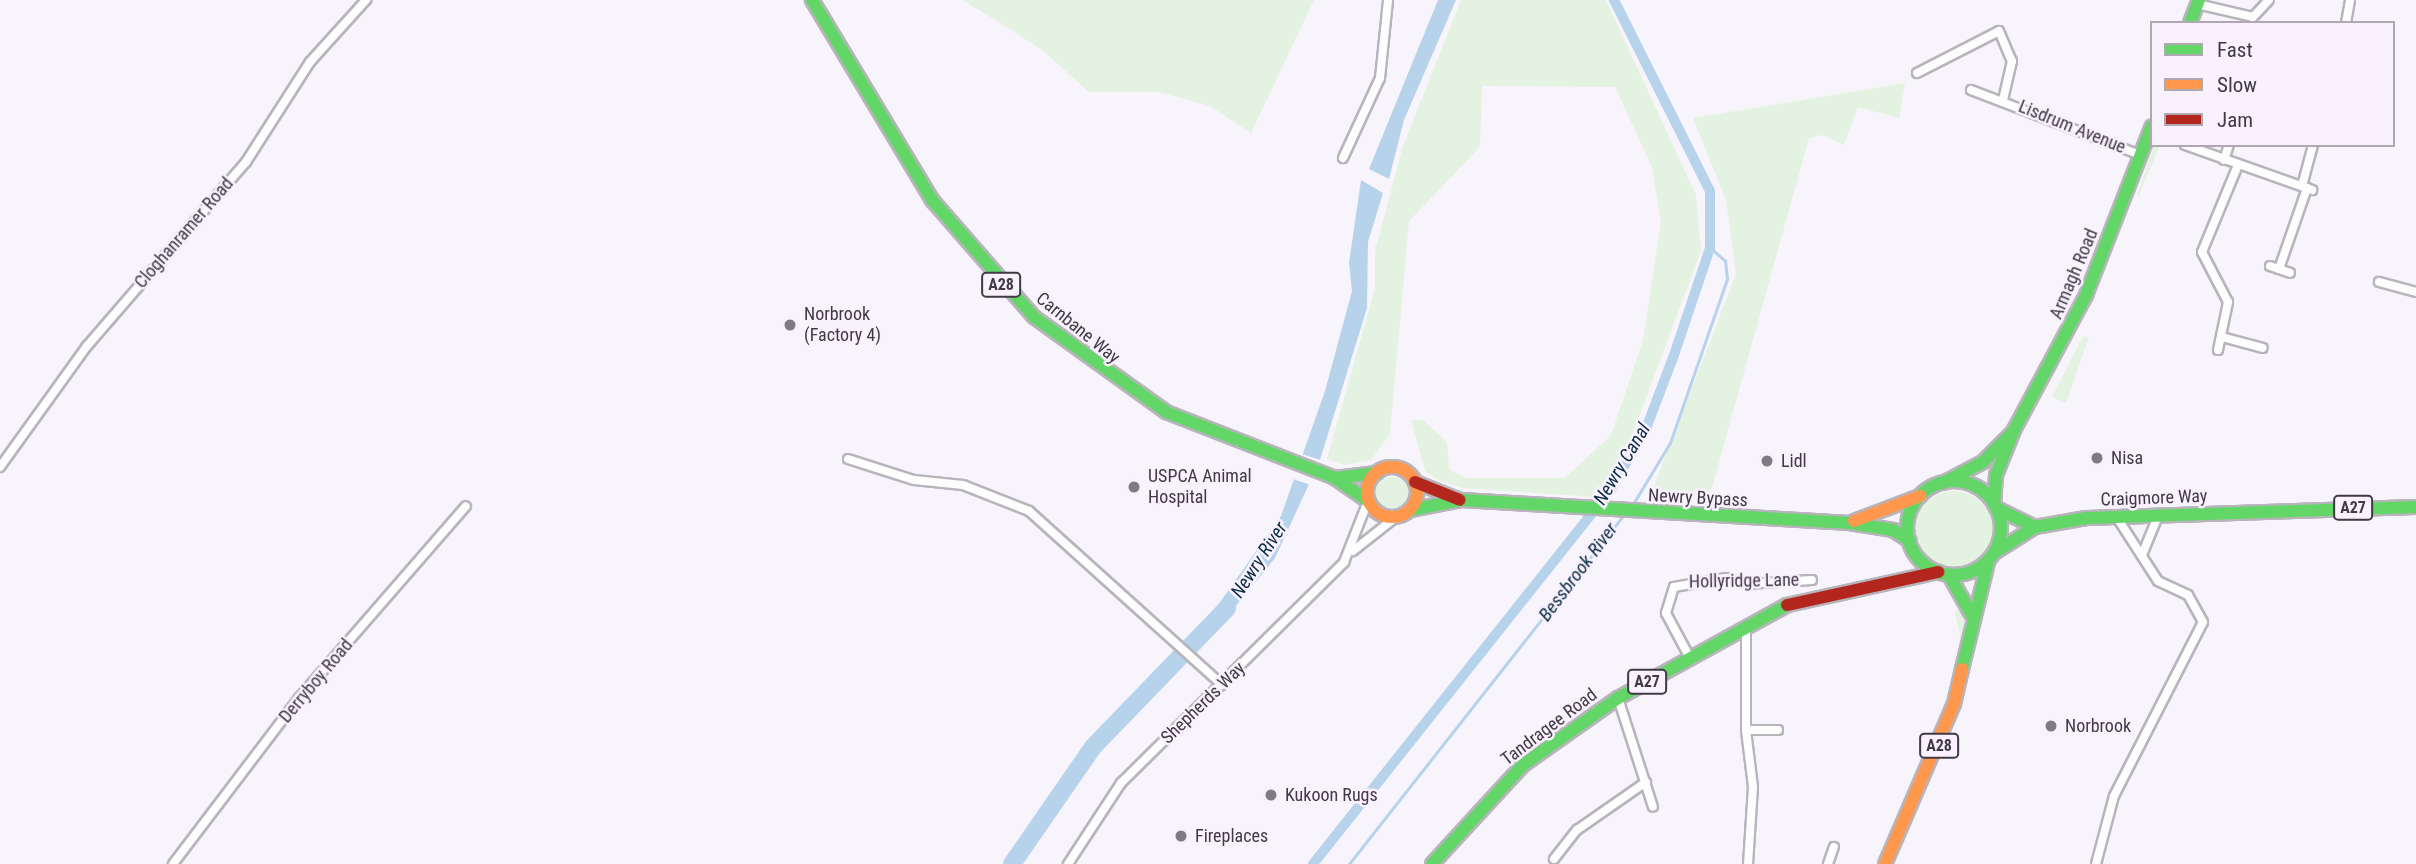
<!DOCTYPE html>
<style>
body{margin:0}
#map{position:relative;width:2416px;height:864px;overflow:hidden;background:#f8f4fb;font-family:"Roboto Condensed",sans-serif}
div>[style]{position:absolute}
.green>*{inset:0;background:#e4f2e1}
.round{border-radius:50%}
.water>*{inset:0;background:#b7d3eb}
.pier>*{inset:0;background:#f8f4fb}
.stream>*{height:2.5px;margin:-1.25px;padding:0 1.25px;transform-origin:1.25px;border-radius:1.25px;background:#b7d3eb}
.canal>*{height:10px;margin:-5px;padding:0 5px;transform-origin:5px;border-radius:5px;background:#b7d3eb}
.river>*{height:18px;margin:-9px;padding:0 9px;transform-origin:9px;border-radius:9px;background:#b7d3eb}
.roads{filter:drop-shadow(2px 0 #b8b4bb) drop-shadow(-2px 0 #b8b4bb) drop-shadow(0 2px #b8b4bb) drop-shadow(0 -2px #b8b4bb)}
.street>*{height:8px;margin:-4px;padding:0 4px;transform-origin:4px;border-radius:4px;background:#fefdfe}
.fast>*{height:12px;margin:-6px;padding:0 6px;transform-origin:6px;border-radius:6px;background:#63d668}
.fast>.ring{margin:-6px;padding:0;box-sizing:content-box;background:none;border:12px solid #63d668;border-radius:50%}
.slow>*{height:12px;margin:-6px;padding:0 6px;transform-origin:6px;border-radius:6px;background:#ff974d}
.slow>.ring{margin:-6px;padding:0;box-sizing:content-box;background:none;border:12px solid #ff974d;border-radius:50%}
.jam>*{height:12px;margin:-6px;padding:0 6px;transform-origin:6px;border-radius:6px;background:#b3261e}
.dots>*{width:19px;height:19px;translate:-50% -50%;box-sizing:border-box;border:4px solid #f9f1fe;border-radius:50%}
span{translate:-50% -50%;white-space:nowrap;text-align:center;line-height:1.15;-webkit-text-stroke:5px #f9f1fe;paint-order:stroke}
.shield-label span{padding:2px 5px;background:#f9f1fe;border:2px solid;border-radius:5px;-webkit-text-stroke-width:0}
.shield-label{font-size:16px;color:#3f3a43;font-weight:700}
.street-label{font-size:18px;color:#3f3a43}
.poi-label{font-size:18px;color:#3f3a43}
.left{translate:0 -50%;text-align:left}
.water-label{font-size:19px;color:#0a2c42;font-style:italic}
.legend{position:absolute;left:2150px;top:21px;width:245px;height:126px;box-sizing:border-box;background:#f9f1fe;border:2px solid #afa8b3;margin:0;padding:9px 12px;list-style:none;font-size:21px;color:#3f3a43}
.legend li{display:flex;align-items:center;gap:14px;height:35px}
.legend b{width:35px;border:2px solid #afa8b3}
</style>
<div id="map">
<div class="green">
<div style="clip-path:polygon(963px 0,1314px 0,1251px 133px,1210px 106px,1159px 92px,1089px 92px,1041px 49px)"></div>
<div style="clip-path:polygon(1461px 0,1606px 0,1696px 195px,1701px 251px,1624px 457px,1596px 497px,1462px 488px,1440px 481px,1425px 471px,1411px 420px,1423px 420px,1447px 442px,1449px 469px,1465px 478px,1565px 478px,1611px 435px,1643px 340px,1661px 222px,1652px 167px,1615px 87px,1482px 86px,1480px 147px,1409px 221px,1390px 434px,1371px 460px,1344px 465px,1327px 459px,1375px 288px,1375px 251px,1403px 146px)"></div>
<div style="clip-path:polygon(1905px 83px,1899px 118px,1858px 107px,1844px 145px,1823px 135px,1809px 138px,1710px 495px,1650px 496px,1736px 274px,1726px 200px,1693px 118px)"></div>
<div style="clip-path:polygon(2160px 145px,2139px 195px,2137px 195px,2153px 148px)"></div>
<div style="clip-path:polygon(2083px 336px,2089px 337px,2066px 403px,2052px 397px)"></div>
<div class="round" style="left:1375px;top:477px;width:34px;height:34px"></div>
<div class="round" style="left:1915px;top:491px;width:78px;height:78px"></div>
<div style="clip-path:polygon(1964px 606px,1964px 648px,1938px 725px,1962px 645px,1955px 612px)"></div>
</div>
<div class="water">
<div style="clip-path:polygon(1438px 0,1456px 0,1404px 120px,1389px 179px,1369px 169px)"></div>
<div style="clip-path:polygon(1361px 180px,1383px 193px,1368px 242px,1367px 308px,1320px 460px,1275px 558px,1217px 629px,1206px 622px,1281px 516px,1325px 391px,1352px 291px,1349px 263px)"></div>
</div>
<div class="pier">
<div style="clip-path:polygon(1298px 453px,1324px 461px,1314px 486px,1290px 478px)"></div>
</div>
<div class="stream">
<div style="left:1633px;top:504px;width:71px;rotate:-58.8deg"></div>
<div style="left:1670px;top:443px;width:174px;rotate:-70.8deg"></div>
<div style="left:1727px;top:279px;width:18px;rotate:-96deg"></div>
<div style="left:1725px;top:261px;width:20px;rotate:-139deg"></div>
<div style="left:1349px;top:864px;width:444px;rotate:-51.8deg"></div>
</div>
<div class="canal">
<div style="left:1313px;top:864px;width:480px;rotate:-51.5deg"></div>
<div style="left:1612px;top:488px;width:71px;rotate:-60.6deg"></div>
<div style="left:1647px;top:426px;width:76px;rotate:-69.2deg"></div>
<div style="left:1674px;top:355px;width:113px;rotate:-71.4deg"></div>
<div style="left:1710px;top:248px;width:57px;rotate:-90deg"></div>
<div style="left:1710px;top:191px;width:214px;rotate:-116.7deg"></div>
</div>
<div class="river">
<div style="left:1012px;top:864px;width:142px;rotate:-55.3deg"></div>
<div style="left:1093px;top:747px;width:193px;rotate:-46deg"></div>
</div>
<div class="roads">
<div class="street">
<div style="left:2197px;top:4px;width:57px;rotate:13.1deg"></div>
<div style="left:2253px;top:17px;width:23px;rotate:-47deg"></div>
<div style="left:2346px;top:23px;width:23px;rotate:-80deg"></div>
<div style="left:1917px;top:73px;width:92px;rotate:-27.1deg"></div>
<div style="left:1999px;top:31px;width:33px;rotate:67deg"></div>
<div style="left:2012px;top:61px;width:40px;rotate:103deg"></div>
<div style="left:1971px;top:90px;width:181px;rotate:21deg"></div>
<div style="left:2185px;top:145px;width:135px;rotate:19.5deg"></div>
<div style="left:1343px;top:158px;width:88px;rotate:-65.2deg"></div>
<div style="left:1380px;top:78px;width:78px;rotate:-84.1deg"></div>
<div style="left:2224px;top:160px;width:16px;rotate:-72deg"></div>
<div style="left:2302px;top:186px;width:42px;rotate:-75deg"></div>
<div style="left:2270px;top:266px;width:21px;rotate:19deg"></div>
<div style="left:2279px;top:269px;width:86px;rotate:-70.9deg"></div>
<div style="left:2379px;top:282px;width:38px;rotate:15deg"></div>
<div style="left:2222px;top:337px;width:42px;rotate:15deg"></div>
<div style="left:2218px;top:350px;width:49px;rotate:-78.2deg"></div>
<div style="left:2228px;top:302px;width:56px;rotate:-117.5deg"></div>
<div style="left:2202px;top:252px;width:94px;rotate:-67.5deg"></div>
<div style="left:848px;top:459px;width:69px;rotate:17.7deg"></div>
<div style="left:914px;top:480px;width:49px;rotate:5.8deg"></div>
<div style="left:963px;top:485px;width:71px;rotate:21.5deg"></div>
<div style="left:1029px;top:511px;width:260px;rotate:42deg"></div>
<div style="left:0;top:467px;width:149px;rotate:-54.3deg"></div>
<div style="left:87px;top:346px;width:243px;rotate:-49.2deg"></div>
<div style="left:246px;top:162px;width:119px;rotate:-57.4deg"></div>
<div style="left:310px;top:62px;width:84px;rotate:-47.9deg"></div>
<div style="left:1353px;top:551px;width:55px;rotate:-38.3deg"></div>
<div style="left:2142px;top:555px;width:42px;rotate:-67.7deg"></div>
<div style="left:1746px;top:627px;width:103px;rotate:90deg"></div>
<div style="left:1746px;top:730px;width:57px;rotate:83deg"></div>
<div style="left:1753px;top:787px;width:77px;rotate:93.7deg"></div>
<div style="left:1690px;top:658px;width:51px;rotate:-118.1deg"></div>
<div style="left:1666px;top:613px;width:27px;rotate:-73deg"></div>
<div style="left:1674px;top:587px;width:53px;rotate:-9.8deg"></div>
<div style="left:1726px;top:578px;width:22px;rotate:16deg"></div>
<div style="left:1747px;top:584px;width:65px;rotate:-3.5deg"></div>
<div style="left:1618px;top:698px;width:114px;rotate:72.2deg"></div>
<div style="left:1746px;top:730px;width:32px"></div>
<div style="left:1554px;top:859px;width:37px;rotate:-52deg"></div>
<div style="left:1577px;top:830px;width:84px;rotate:-34.8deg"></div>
<div style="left:173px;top:864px;width:208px;rotate:-52.8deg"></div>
<div style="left:299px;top:698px;width:254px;rotate:-49deg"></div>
<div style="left:1068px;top:864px;width:97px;rotate:-56.8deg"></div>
<div style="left:1121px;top:783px;width:314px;rotate:-44.7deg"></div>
<div style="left:1344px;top:562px;width:66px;rotate:-68.5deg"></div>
<div style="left:1828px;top:864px;width:18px;rotate:-71deg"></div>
<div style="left:2096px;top:864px;width:70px;rotate:-75.2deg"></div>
<div style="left:2114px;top:796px;width:195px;rotate:-62.9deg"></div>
<div style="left:2203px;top:622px;width:31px;rotate:-119deg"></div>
<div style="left:2188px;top:595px;width:33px;rotate:-155deg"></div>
<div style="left:2158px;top:581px;width:77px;rotate:-122.9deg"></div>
</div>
<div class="fast">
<div style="left:812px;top:0;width:233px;rotate:59deg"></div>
<div style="left:932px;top:200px;width:155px;rotate:48.9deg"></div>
<div style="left:1034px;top:317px;width:163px;rotate:35.7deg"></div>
<div style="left:1166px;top:412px;width:181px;rotate:21.3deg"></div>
<div style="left:1335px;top:478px;width:40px;rotate:34.9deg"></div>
<div style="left:2190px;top:23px;width:25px;rotate:-69deg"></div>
<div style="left:1335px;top:478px;width:42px;rotate:-6.8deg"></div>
<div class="ring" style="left:1907px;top:481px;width:82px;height:82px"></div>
<div style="left:1943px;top:483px;width:45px;rotate:-27.7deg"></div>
<div style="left:1983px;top:462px;width:41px;rotate:-45deg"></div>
<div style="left:1994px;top:504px;width:29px;rotate:-86deg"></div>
<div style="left:1996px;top:475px;width:48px;rotate:-68.2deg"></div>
<div style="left:2014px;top:430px;width:153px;rotate:-61.9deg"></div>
<div style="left:2086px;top:295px;width:181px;rotate:-68.7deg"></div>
<div style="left:1996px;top:508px;width:43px;rotate:26deg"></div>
<div style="left:1410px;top:510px;width:53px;rotate:-10.9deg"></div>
<div style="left:1462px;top:500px;width:388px;rotate:3.4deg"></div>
<div style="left:1849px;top:523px;width:45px;rotate:9deg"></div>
<div style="left:1893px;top:530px;width:20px;rotate:33deg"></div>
<div style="left:1994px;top:553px;width:49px;rotate:-32.4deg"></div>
<div style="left:2035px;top:527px;width:52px;rotate:-10deg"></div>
<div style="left:2086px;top:518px;width:330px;rotate:-1.9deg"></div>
<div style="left:1949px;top:575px;width:51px;rotate:60.4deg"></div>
<div style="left:1962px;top:669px;width:110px;rotate:-76.3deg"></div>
<div style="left:1432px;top:864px;width:134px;rotate:-47.4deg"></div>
<div style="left:1523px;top:765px;width:116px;rotate:-35.2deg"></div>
<div style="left:1618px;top:698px;width:193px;rotate:-28.8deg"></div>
</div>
<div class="slow">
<div class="ring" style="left:1367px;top:467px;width:38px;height:38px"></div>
<div style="left:1854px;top:521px;width:71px;rotate:-20.7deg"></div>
<div style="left:1885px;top:864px;width:174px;rotate:-66.7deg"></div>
<div style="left:1954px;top:704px;width:36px;rotate:-77deg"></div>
</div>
<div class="jam">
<div style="left:1415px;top:482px;width:48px;rotate:21.8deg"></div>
<div style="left:1787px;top:605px;width:155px;rotate:-12.3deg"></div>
</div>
</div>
<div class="dots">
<div style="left:790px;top:325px;background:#807b83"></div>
<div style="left:2097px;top:458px;background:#807b83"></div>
<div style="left:1767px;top:461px;background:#807b83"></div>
<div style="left:1134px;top:487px;background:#807b83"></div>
<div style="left:2051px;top:726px;background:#807b83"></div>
<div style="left:1271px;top:795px;background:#807b83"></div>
<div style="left:1181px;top:836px;background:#807b83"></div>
</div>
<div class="shield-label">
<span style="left:1001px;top:285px">A28</span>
<span style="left:2353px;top:508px">A27</span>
<span style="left:1647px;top:682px">A27</span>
<span style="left:1939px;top:746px">A28</span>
</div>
<div class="street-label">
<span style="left:2072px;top:127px;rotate:22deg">Lisdrum Avenue</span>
<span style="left:184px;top:233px;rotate:-49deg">Cloghanramer Road</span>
<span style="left:2074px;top:274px;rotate:-67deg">Armagh Road</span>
<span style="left:1078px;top:328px;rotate:39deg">Carnbane Way</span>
<span style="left:1698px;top:498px;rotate:3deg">Newry Bypass</span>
<span style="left:2154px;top:498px;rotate:-2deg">Craigmore Way</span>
<span style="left:1744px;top:581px;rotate:-1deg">Hollyridge Lane</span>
<span style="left:316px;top:681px;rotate:-50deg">Derryboy Road</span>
<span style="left:1203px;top:703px;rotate:-44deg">Shepherds Way</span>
<span style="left:1549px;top:727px;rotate:-37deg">Tandragee Road</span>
</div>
<div class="poi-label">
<span class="left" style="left:804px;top:325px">Norbrook<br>(Factory 4)</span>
<span class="left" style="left:2111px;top:458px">Nisa</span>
<span class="left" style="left:1781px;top:461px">Lidl</span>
<span class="left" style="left:1148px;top:487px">USPCA Animal<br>Hospital</span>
<span class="left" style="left:2065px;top:726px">Norbrook</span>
<span class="left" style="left:1285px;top:795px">Kukoon Rugs</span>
<span class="left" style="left:1195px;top:836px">Fireplaces</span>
</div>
<div class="water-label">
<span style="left:1622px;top:464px;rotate:-59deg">Newry Canal</span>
<span style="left:1259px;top:560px;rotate:-57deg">Newry River</span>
<span style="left:1578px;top:572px;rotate:-53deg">Bessbrook River</span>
</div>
<ul class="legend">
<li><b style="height:9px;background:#63d668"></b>Fast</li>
<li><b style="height:9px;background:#ff974d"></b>Slow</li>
<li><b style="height:9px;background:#b3261e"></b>Jam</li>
</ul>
</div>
